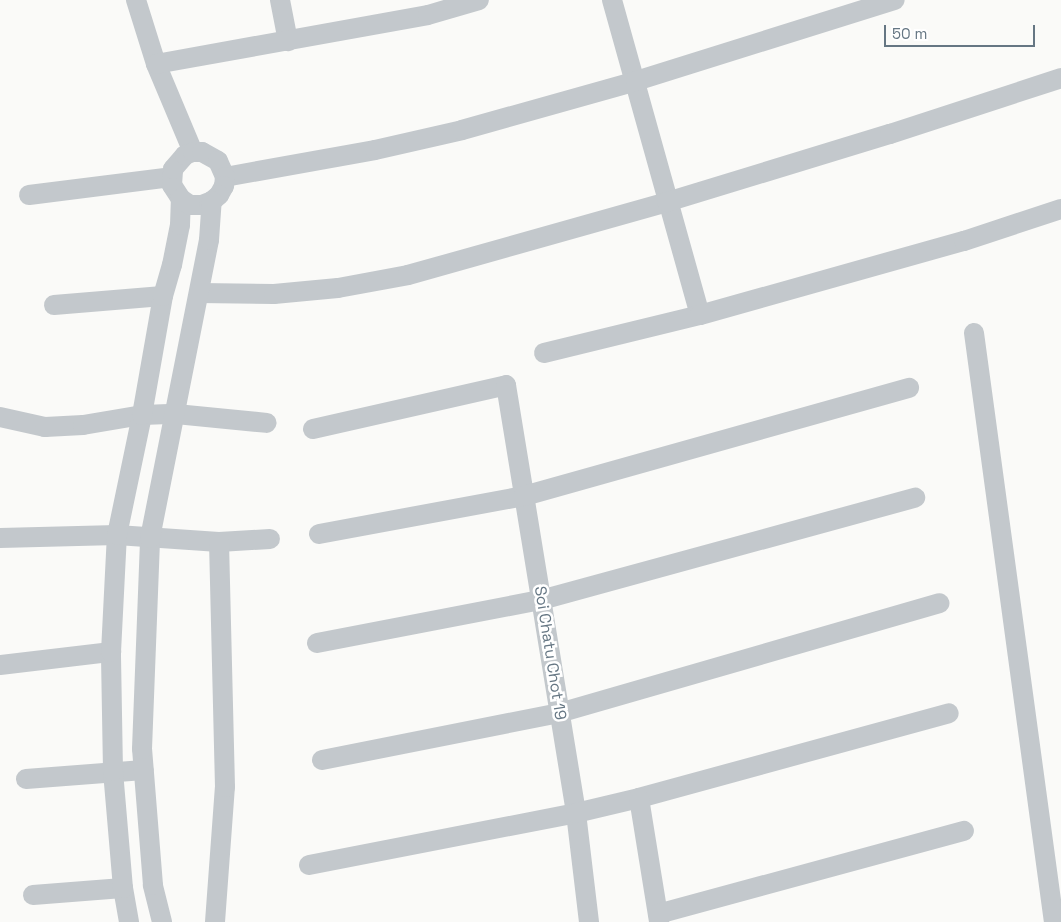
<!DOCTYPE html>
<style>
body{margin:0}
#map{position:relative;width:1061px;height:922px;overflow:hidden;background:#fafaf8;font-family:"Space Grotesk",sans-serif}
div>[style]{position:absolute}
.minor>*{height:20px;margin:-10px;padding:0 10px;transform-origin:10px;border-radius:10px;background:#c3c8cc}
span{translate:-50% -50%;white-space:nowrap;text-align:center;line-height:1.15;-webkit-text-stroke:5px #fff;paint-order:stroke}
.street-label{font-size:16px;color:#657683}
.scale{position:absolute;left:884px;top:25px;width:151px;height:22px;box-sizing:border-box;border:2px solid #657683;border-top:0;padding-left:6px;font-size:15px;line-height:18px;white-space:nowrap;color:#657683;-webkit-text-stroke:4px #fff;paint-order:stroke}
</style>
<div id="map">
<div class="minor">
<div style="left:136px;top:0;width:67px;rotate:72.6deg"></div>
<div style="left:156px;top:64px;width:95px;rotate:67.2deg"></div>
<div style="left:280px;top:0;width:42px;rotate:79deg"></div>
<div style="left:612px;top:0;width:327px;rotate:74.4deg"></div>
<div style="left:156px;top:64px;width:276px;rotate:-10.2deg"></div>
<div style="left:428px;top:15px;width:53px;rotate:-16.4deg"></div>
<div style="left:225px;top:177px;width:152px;rotate:-10.2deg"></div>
<div style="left:375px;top:150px;width:89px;rotate:-12.9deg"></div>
<div style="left:462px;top:130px;width:181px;rotate:-15.7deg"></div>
<div style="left:636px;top:81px;width:271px;rotate:-17.4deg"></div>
<div style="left:29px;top:195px;width:143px;rotate:-7.2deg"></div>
<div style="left:199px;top:293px;width:75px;rotate:0.8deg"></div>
<div style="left:274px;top:294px;width:64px;rotate:-5.4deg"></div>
<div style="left:338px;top:288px;width:71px;rotate:-10.5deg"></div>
<div style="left:408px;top:275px;width:269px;rotate:-15.7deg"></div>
<div style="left:667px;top:202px;width:233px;rotate:-17deg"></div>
<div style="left:890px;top:134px;width:180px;rotate:-18.1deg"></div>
<div style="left:54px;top:305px;width:109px;rotate:-4.7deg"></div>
<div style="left:974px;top:333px;width:594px;rotate:82.27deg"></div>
<div style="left:544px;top:353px;width:161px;rotate:-13.7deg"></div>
<div style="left:700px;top:315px;width:274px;rotate:-15.7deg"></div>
<div style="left:964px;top:241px;width:102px;rotate:-18.3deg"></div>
<div style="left:0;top:417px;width:46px;rotate:12.5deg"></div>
<div style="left:45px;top:427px;width:38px;rotate:-3deg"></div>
<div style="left:83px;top:425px;width:60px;rotate:-9.6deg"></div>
<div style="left:142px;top:415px;width:34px;rotate:-2deg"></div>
<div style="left:176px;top:414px;width:91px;rotate:5.6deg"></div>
<div style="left:313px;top:429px;width:198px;rotate:-12.8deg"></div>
<div style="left:506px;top:385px;width:434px;rotate:80.7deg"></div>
<div style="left:576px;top:813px;width:110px;rotate:83.2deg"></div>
<div style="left:319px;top:534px;width:208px;rotate:-10.5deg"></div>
<div style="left:524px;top:496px;width:400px;rotate:-15.7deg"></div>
<div style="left:0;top:538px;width:117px;rotate:-1.5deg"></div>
<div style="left:117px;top:535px;width:102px;rotate:3.9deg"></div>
<div style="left:219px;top:542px;width:51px;rotate:-3.4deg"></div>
<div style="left:317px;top:643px;width:228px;rotate:-10.9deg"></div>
<div style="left:541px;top:600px;width:388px;rotate:-15.3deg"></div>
<div style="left:0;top:665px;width:112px;rotate:-6.7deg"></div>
<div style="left:322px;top:760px;width:242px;rotate:-11.2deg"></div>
<div style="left:559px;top:713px;width:396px;rotate:-16.1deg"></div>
<div style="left:26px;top:779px;width:118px;rotate:-4.4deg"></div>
<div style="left:639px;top:798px;width:321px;rotate:-15.3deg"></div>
<div style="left:309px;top:865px;width:272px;rotate:-11deg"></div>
<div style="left:576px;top:813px;width:65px;rotate:-13.4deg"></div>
<div style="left:639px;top:798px;width:126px;rotate:80.8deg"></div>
<div style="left:33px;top:895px;width:90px;rotate:-4.4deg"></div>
<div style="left:658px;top:914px;width:317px;rotate:-15.2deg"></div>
<div style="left:129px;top:922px;width:35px;rotate:-100deg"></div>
<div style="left:123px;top:888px;width:117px;rotate:-94.9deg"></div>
<div style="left:113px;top:771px;width:119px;rotate:-91deg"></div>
<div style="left:111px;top:652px;width:117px;rotate:-87.1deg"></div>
<div style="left:117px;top:535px;width:123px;rotate:-78.2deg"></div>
<div style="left:142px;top:415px;width:121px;rotate:-80deg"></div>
<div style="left:163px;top:296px;width:32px;rotate:-74deg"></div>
<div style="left:172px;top:265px;width:41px;rotate:-78.7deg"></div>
<div style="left:180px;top:225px;width:26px;rotate:-88deg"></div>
<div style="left:181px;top:199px;width:17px;rotate:-123deg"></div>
<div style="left:172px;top:185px;width:16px;rotate:-86deg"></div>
<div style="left:173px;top:169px;width:18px;rotate:-49deg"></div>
<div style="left:185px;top:155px;width:9px;rotate:-21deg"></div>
<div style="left:193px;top:152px;width:9px"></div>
<div style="left:202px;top:152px;width:18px;rotate:29deg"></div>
<div style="left:218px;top:161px;width:17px;rotate:66deg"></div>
<div style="left:225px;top:177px;width:9px;rotate:96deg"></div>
<div style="left:224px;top:186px;width:10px;rotate:119deg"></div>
<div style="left:219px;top:195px;width:9px;rotate:139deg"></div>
<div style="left:212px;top:201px;width:11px;rotate:158deg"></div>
<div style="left:202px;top:205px;width:12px;rotate:180deg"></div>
<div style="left:190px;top:205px;width:11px;rotate:-146deg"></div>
<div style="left:162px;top:922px;width:38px;rotate:-104deg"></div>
<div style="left:153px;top:885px;width:136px;rotate:-94.6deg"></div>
<div style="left:142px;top:749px;width:211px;rotate:-87.8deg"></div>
<div style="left:150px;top:538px;width:304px;rotate:-78.8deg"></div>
<div style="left:209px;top:240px;width:39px;rotate:-86deg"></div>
<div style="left:215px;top:922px;width:135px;rotate:-85.8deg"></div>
<div style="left:225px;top:787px;width:245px;rotate:-91.4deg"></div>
</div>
<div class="street-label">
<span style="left:550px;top:653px;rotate:81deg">Soi Chatu Chot 19</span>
</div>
<div class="scale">50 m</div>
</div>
